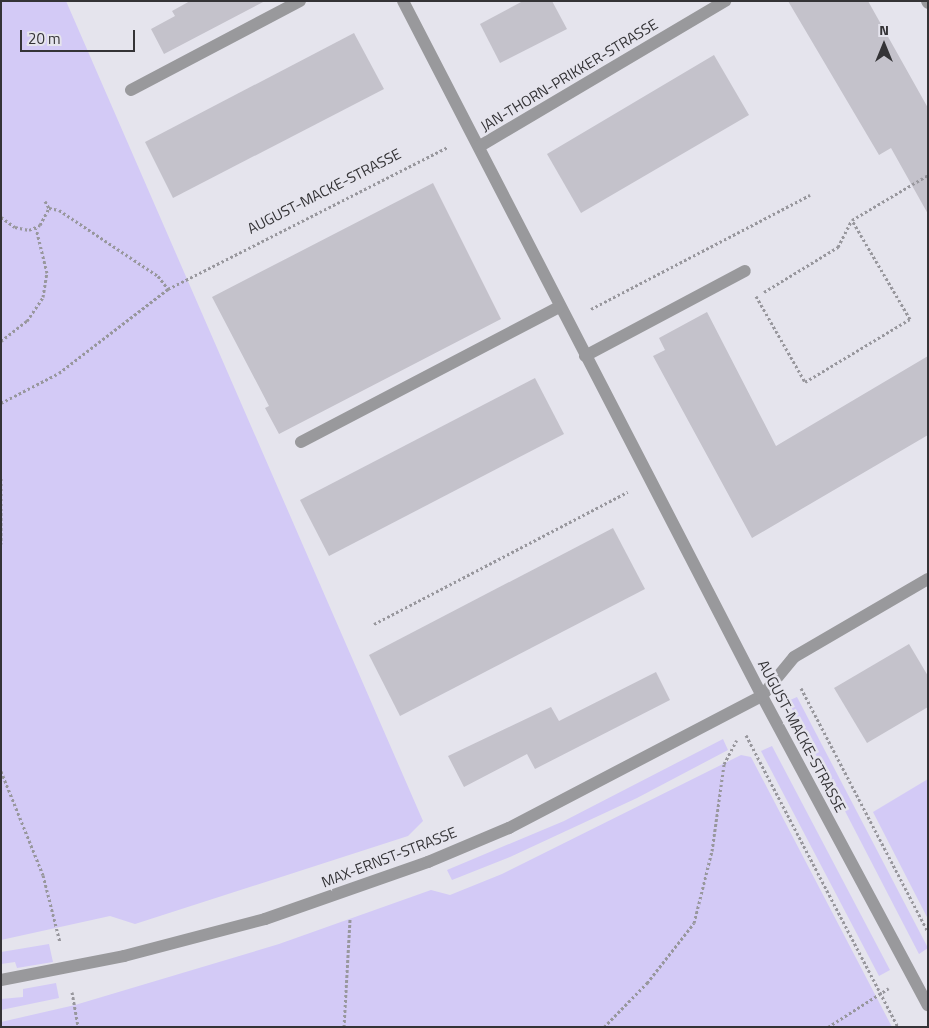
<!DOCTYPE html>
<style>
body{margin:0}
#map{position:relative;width:929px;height:1028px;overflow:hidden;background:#e5e4ed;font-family:"Titillium Web",sans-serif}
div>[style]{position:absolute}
.green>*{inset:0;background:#d3caf6}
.building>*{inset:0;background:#c4c2cb}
.path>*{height:3px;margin-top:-1.5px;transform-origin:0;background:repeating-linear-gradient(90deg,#98979d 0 2.5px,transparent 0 5px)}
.service>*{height:12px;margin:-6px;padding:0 6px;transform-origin:6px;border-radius:6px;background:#99999c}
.minor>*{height:12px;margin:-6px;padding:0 6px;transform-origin:6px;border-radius:6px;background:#99999c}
span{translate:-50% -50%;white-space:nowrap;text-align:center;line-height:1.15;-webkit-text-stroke:5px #e5e4ed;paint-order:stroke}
.street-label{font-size:15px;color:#343336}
.frame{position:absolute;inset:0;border:2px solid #343336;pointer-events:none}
.north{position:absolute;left:859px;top:20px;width:50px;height:50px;-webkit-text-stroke:4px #e5e4ed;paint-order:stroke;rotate:0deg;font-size:14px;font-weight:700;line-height:20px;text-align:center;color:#343336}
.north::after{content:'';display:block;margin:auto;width:18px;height:22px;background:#343336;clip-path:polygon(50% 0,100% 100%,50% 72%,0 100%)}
.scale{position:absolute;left:20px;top:30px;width:115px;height:22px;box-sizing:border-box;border:2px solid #343336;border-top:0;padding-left:6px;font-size:15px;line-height:18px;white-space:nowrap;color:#343336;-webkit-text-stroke:4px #e5e4ed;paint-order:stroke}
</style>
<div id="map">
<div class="green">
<div style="clip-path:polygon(1px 1px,66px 1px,423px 821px,408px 836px,135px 924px,110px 916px,1px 940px)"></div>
<div style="clip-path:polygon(797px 697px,928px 948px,919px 954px,788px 701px)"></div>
<div style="clip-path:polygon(723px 739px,728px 750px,637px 798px,510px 857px,452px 880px,447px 870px,564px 821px)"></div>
<div style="clip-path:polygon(772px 746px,890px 970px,879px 976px,761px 751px)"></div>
<div style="clip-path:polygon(741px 755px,751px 757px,892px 1027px,1px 1027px,1px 1022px,75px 1005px,279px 944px,431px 890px,450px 895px,502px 874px)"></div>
<div style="clip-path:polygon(928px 779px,928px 919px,873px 812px)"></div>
<div style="clip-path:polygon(49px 944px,53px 962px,17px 968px,15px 962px,1px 964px,1px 952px)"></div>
<div style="clip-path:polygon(56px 983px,59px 998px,1px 1010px,1px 999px,23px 997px,23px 989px)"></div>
</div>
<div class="building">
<div style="clip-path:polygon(190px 1px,265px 1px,164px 54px,151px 29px,175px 16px,172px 11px)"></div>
<div style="clip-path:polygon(523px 1px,552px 1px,567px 29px,500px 63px,480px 24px)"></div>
<div style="clip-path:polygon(788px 1px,868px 1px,928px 108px,928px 214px,891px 148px,879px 155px)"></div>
<div style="clip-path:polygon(354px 33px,384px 89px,173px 198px,145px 142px)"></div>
<div style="clip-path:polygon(714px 55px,749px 115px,581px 213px,547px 154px)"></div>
<div style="clip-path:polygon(433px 183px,501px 319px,279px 434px,265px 408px,269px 406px,212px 297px)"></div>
<div style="clip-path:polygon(707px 312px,776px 446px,928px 356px,928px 435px,752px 538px,653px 356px,665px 350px,659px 338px)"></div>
<div style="clip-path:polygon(535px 378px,564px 434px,329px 556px,300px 500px)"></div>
<div style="clip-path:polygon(613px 528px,645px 589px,400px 716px,369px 655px)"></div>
<div style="clip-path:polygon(909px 644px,928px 676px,928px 707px,867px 743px,834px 688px)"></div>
<div style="clip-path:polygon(656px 672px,670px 700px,535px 769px,527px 754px,464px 787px,448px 756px,551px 707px,559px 721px)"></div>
</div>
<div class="path">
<div style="left:45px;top:201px;width:8px;rotate:60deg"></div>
<div style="left:49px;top:208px;width:10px;rotate:11deg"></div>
<div style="left:59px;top:210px;width:119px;rotate:33.7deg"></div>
<div style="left:158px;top:276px;width:16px;rotate:52deg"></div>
<div style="left:1px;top:217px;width:17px;rotate:36deg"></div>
<div style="left:15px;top:227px;width:14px;rotate:12deg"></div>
<div style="left:29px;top:230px;width:12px;rotate:-24deg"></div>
<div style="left:40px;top:225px;width:19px;rotate:-62deg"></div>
<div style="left:764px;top:292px;width:87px;rotate:-31.3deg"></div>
<div style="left:838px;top:247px;width:30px;rotate:-63deg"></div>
<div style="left:852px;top:220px;width:88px;rotate:-30.6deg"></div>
<div style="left:756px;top:296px;width:99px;rotate:60.3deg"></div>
<div style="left:805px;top:382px;width:122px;rotate:-31deg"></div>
<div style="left:910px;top:319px;width:115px;rotate:-120.4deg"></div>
<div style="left:591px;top:309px;width:247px;rotate:-27.5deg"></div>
<div style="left:1px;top:341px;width:33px;rotate:-38deg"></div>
<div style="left:27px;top:321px;width:29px;rotate:-56deg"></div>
<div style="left:43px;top:297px;width:24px;rotate:-81deg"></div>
<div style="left:47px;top:273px;width:46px;rotate:-103.7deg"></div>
<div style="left:1px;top:403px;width:65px;rotate:-27.3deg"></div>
<div style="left:59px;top:373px;width:138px;rotate:-37.6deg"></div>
<div style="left:168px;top:289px;width:314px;rotate:-26.9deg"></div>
<div style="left:1px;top:478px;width:66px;rotate:90deg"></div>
<div style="left:374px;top:624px;width:286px;rotate:-27.5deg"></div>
<div style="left:801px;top:688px;width:275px;rotate:62.5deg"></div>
<div style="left:746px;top:735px;width:329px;rotate:62.5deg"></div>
<div style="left:1px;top:771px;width:112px;rotate:68deg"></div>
<div style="left:43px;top:875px;width:69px;rotate:75.8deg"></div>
<div style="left:72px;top:992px;width:36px;rotate:80deg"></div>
<div style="left:344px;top:1027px;width:109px;rotate:-86.8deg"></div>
<div style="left:604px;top:1027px;width:62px;rotate:-45.7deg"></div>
<div style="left:647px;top:983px;width:76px;rotate:-51.9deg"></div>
<div style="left:694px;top:923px;width:74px;rotate:-76deg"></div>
<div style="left:712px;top:851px;width:88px;rotate:-82.1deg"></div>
<div style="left:724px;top:764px;width:27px;rotate:-62deg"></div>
<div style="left:828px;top:1027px;width:72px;rotate:-32.6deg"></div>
</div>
<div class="service">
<div style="left:585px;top:356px;width:181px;rotate:-28deg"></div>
</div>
<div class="minor">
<div style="left:403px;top:1px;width:782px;rotate:62.68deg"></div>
<div style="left:762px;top:696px;width:351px;rotate:61.8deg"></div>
<div style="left:927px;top:1px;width:2px;rotate:63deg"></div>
<div style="left:131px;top:90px;width:191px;rotate:-27.8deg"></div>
<div style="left:480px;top:146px;width:285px;rotate:-30.6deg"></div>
<div style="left:301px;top:442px;width:291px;rotate:-27.6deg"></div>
<div style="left:1px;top:980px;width:125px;rotate:-11deg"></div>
<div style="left:124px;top:956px;width:146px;rotate:-14.7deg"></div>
<div style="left:265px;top:919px;width:173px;rotate:-19.3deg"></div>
<div style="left:428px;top:862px;width:88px;rotate:-22.8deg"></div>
<div style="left:509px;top:828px;width:285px;rotate:-27.6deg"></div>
<div style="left:762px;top:696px;width:50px;rotate:-50.6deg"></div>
<div style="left:794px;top:657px;width:155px;rotate:-30.2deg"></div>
</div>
<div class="street-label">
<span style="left:569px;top:75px;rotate:-31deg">JAN-THORN-PRIKKER-STRASSE</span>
<span style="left:324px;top:191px;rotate:-27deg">AUGUST-MACKE-STRASSE</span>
<span style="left:802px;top:736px;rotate:62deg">AUGUST-MACKE-STRASSE</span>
<span style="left:389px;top:857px;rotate:-21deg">MAX-ERNST-STRASSE</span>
</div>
<div class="frame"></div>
<div class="north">N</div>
<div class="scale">20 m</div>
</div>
